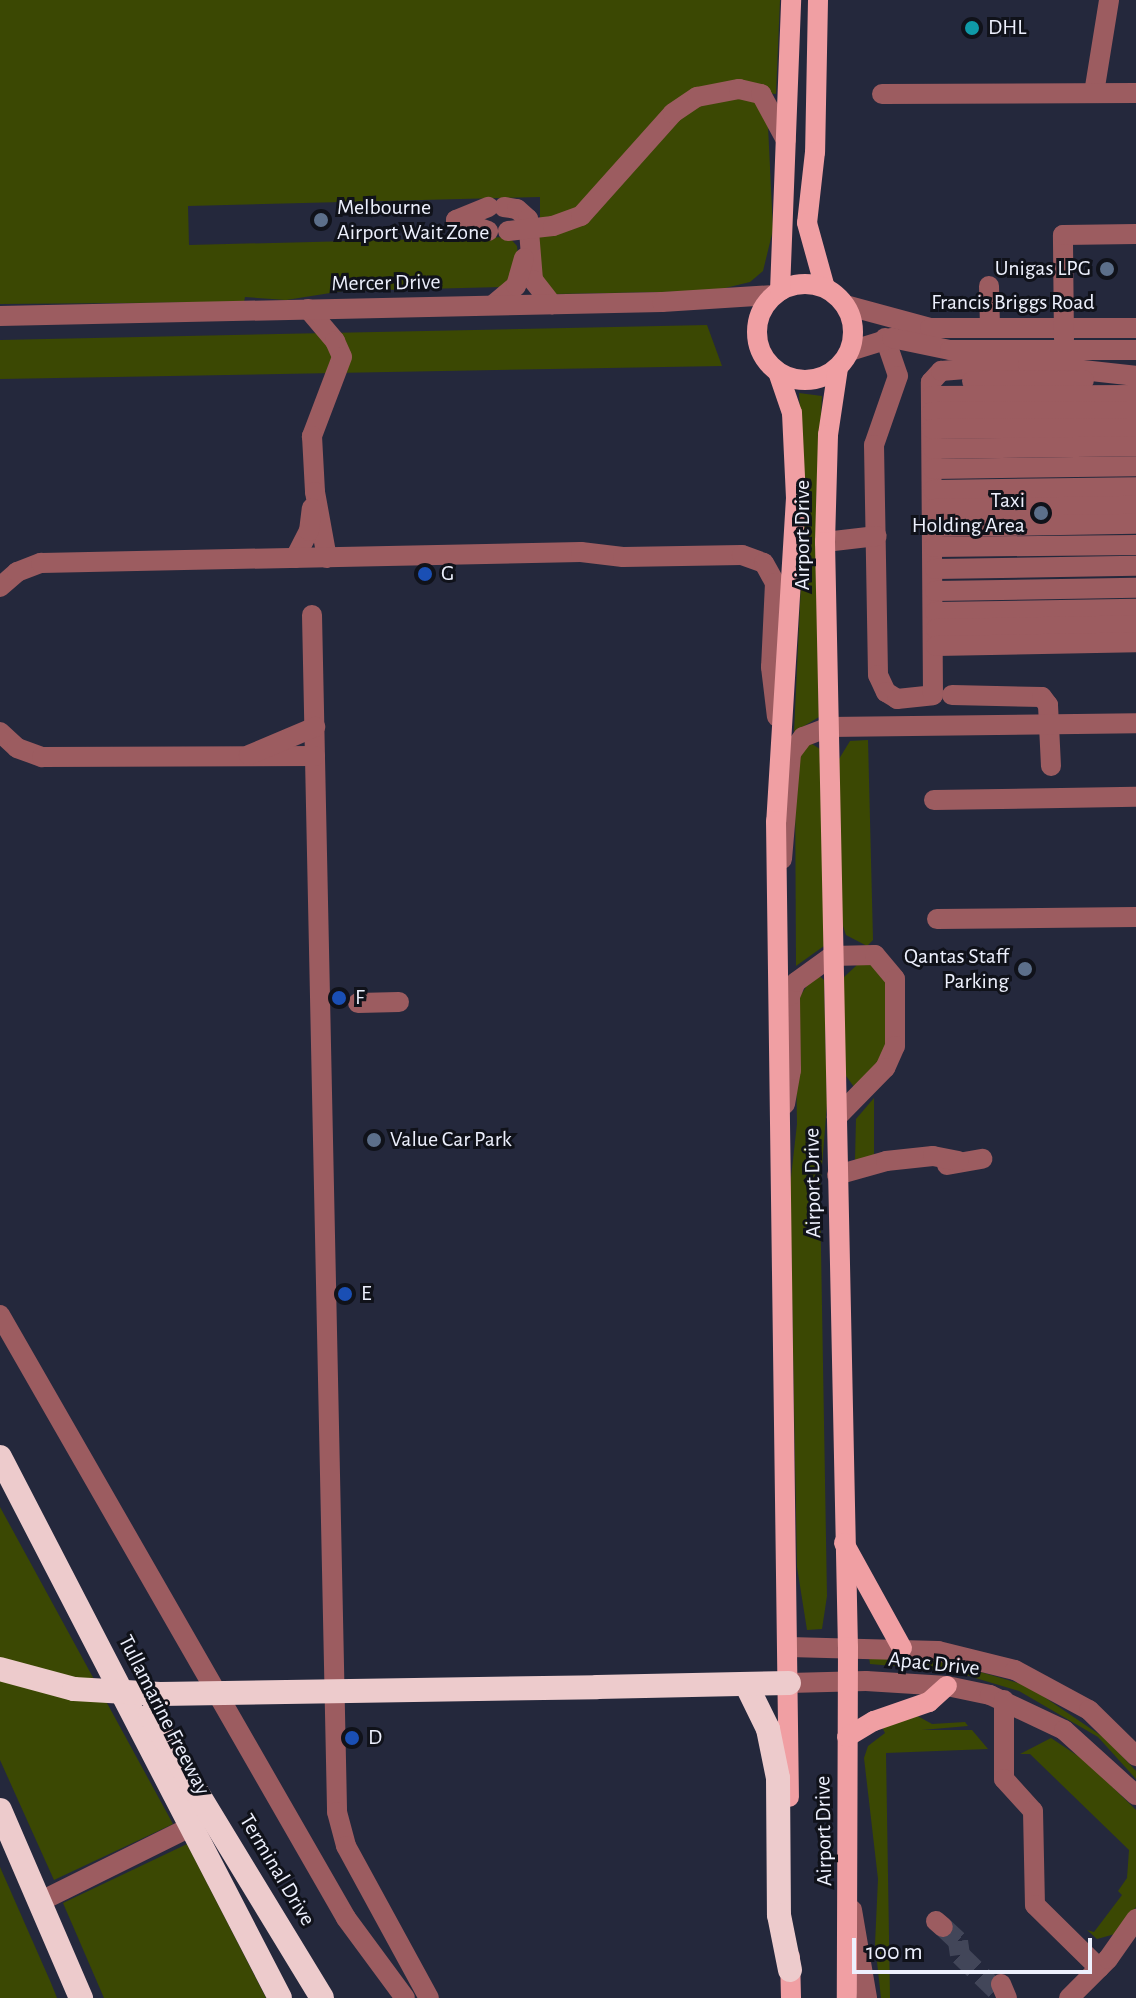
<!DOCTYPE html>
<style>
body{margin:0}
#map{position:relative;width:1136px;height:1998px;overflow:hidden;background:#24283c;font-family:"Alegreya Sans",sans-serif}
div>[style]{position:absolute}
.green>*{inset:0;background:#3b4803}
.minor-tunnel>*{height:20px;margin-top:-10px;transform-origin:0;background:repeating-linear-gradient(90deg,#424659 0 20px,transparent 0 30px)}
.minor>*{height:20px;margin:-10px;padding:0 10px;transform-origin:10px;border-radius:10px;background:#9c5c60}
.major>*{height:20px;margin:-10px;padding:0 10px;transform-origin:10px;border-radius:10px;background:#f09fa3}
.major>.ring{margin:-10px;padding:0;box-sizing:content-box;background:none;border:20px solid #f09fa3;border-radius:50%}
.highway>*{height:24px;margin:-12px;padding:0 12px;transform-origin:12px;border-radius:12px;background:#edcbcc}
.highway-bridge>*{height:24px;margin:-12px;padding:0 12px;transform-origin:12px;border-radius:12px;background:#edcbcc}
.dots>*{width:22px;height:22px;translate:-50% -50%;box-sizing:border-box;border:4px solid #10121a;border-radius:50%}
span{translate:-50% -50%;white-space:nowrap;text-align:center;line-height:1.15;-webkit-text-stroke:6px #10121a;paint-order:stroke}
.poi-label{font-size:22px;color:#edf0fd}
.left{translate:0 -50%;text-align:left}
.right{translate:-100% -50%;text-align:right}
.street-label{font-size:22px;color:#edf0fd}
.scale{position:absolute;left:852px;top:1938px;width:240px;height:36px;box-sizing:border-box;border:4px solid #edf0fd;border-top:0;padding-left:10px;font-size:24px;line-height:28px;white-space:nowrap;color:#edf0fd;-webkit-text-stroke:6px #10121a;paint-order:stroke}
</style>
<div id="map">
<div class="green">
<div style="clip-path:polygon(0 0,780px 0,776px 94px,704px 87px,578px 209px,540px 222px,540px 197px,188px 206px,189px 245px,509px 237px,517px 246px,519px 265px,502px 287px,343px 291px,286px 300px,245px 297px,244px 302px,0 304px)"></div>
<div style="clip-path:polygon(725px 99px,757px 99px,768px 126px,773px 230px,763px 271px,750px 282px,713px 291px,555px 294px,542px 286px,538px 236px,593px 217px,678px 119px,690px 109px)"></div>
<div style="clip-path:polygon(707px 325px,722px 366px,0 379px,0 340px)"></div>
<div style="clip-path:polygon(799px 393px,822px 396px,816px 503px,819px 717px,794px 732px,805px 499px)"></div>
<div style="clip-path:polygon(868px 740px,873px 940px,867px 946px,846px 935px,842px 923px,839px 759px,850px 741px)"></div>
<div style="clip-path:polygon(812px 744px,820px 749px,824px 946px,796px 966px,795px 768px,804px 747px)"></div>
<div style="clip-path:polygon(857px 965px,871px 965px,886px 983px,886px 1053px,854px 1087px,844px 1073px,844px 977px)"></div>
<div style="clip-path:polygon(816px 973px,824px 980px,827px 1104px,820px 1191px,827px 1596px,822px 1629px,807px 1630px,797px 1567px,790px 1186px,797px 1124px,795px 1003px)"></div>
<div style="clip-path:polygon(874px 1098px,874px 1157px,855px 1161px,856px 1119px)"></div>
<div style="clip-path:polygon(0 1507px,173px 1824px,54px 1880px,0 1760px)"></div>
<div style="clip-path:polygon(896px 1656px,950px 1663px,1028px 1686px,1106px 1739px,1136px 1771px,1136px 1779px,1098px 1737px,1019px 1691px,952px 1671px,870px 1664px,869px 1657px)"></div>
<div style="clip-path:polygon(912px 1713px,932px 1724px,965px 1722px,968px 1726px,922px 1730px,972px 1730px,988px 1749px,886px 1753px,890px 1998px,881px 1998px,875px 1944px,878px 1879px,864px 1758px,868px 1746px,885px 1733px,881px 1725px)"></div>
<div style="clip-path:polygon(1051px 1738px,1087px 1762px,1136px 1810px,1136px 1907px,1115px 1934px,1097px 1939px,1087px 1930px,1094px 1932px,1122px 1895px,1118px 1891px,1127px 1878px,1129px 1850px,1030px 1754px,1020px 1754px)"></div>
<div style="clip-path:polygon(187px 1844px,266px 1998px,104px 1998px,63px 1903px)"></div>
<div style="clip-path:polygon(0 1867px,51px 1983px,57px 1998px,0 1998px)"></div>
</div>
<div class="minor-tunnel">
<div style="left:943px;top:1927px;width:21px;rotate:43deg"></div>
<div style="left:958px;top:1941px;width:14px;rotate:82deg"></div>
<div style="left:960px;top:1955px;width:50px;rotate:44.2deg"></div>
</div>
<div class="minor">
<div style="left:1094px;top:93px;width:94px;rotate:-80.8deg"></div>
<div style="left:882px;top:94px;width:254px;rotate:-0.2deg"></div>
<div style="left:504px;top:207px;width:13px;rotate:9deg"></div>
<div style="left:517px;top:209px;width:15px;rotate:42deg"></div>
<div style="left:528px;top:219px;width:61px;rotate:85.3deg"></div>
<div style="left:533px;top:280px;width:31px;rotate:52deg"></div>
<div style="left:456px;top:220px;width:34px;rotate:19deg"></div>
<div style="left:456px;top:220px;width:35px;rotate:-22deg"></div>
<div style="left:508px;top:231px;width:45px;rotate:-6.3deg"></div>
<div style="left:553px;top:226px;width:30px;rotate:-20deg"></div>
<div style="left:581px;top:216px;width:138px;rotate:-48.2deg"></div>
<div style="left:673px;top:113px;width:29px;rotate:-34deg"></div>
<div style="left:697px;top:97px;width:43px;rotate:-10.8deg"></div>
<div style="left:739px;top:89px;width:23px;rotate:13deg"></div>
<div style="left:761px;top:94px;width:52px;rotate:61.5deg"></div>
<div style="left:989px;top:286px;width:42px;rotate:88.6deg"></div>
<div style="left:493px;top:305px;width:30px;rotate:-40deg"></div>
<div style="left:516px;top:286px;width:29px;rotate:-74deg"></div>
<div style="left:845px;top:305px;width:88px;rotate:15.1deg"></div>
<div style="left:930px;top:328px;width:206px"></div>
<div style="left:308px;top:309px;width:42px;rotate:49.8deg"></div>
<div style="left:335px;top:341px;width:17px;rotate:66deg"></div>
<div style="left:342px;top:357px;width:85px;rotate:110.8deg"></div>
<div style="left:312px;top:436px;width:56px;rotate:86.9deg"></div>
<div style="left:315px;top:492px;width:67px;rotate:79.7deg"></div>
<div style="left:0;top:316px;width:662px;rotate:-1.21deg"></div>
<div style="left:662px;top:302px;width:112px;rotate:-3.6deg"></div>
<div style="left:885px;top:338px;width:40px;rotate:71.1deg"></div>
<div style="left:898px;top:376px;width:73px;rotate:109.2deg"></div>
<div style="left:874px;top:445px;width:230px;rotate:89deg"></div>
<div style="left:878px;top:675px;width:19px;rotate:65deg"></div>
<div style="left:886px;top:692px;width:13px;rotate:32deg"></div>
<div style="left:897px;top:699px;width:36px;rotate:-6deg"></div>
<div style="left:933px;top:695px;width:313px;rotate:-90.4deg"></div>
<div style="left:931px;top:382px;width:15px;rotate:-48deg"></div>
<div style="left:941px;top:371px;width:87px;rotate:-4.6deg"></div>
<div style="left:1028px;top:364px;width:109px;rotate:6.3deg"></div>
<div style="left:1064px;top:339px;width:104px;rotate:-90.6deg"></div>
<div style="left:1063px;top:235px;width:73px;rotate:-0.8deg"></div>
<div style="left:850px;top:351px;width:44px;rotate:-17.2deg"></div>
<div style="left:892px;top:338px;width:59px;rotate:11.7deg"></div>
<div style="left:950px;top:350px;width:186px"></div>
<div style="left:972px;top:381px;width:112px;rotate:-0.5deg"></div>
<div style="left:932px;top:396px;width:204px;rotate:-0.3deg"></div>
<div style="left:932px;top:412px;width:204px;rotate:-0.3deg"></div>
<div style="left:932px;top:429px;width:204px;rotate:-0.3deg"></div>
<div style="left:933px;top:449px;width:203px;rotate:-0.8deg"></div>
<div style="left:933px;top:469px;width:203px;rotate:-0.8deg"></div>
<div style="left:933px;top:490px;width:203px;rotate:-0.8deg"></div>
<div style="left:934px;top:509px;width:202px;rotate:-0.9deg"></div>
<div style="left:934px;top:527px;width:202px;rotate:-0.9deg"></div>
<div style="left:825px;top:542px;width:52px;rotate:-6.6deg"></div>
<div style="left:934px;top:547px;width:202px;rotate:-0.6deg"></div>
<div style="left:295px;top:558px;width:30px;rotate:-63deg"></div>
<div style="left:309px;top:531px;width:23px;rotate:-83deg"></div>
<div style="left:935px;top:569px;width:201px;rotate:-0.9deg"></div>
<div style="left:0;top:587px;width:23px;rotate:-41deg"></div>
<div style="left:17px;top:572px;width:26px;rotate:-21deg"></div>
<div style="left:41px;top:563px;width:540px;rotate:-1.17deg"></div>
<div style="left:581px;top:552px;width:42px;rotate:6.8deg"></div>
<div style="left:623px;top:557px;width:119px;rotate:-1deg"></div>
<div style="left:742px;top:555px;width:23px;rotate:20deg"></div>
<div style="left:764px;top:563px;width:23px;rotate:61deg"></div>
<div style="left:775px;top:583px;width:84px;rotate:92.7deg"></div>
<div style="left:771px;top:667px;width:50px;rotate:83.2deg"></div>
<div style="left:935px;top:591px;width:201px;rotate:-0.9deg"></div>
<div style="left:935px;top:612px;width:201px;rotate:-0.9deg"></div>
<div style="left:312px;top:615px;width:1197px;rotate:88.8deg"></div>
<div style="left:337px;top:1812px;width:35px;rotate:75deg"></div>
<div style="left:346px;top:1846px;width:173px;rotate:61.4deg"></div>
<div style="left:936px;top:629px;width:200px;rotate:-1.1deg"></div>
<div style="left:936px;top:646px;width:200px;rotate:-1.1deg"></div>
<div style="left:952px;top:695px;width:90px;rotate:1.3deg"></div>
<div style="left:1042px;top:697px;width:10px;rotate:53deg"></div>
<div style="left:1048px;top:705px;width:61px;rotate:87.2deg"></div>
<div style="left:0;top:732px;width:23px;rotate:43deg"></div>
<div style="left:17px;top:748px;width:27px;rotate:20deg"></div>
<div style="left:42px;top:757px;width:273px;rotate:-0.2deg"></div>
<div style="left:249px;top:755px;width:72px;rotate:-23deg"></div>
<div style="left:934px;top:800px;width:202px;rotate:-0.9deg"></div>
<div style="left:782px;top:859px;width:106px;rotate:-85.1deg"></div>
<div style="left:791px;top:753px;width:20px;rotate:-53deg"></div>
<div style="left:803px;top:737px;width:28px;rotate:-21deg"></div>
<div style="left:829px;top:727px;width:307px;rotate:-0.7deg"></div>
<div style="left:937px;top:919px;width:199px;rotate:-0.6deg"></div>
<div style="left:358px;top:1003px;width:41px;rotate:-1.4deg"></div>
<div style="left:785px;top:1104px;width:35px;rotate:-80deg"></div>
<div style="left:791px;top:1070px;width:74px;rotate:-90.8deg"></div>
<div style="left:790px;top:996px;width:15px;rotate:-67deg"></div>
<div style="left:796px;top:982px;width:44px;rotate:-35.8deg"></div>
<div style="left:832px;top:956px;width:43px;rotate:-1.3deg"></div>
<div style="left:875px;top:955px;width:31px;rotate:50deg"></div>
<div style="left:895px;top:979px;width:67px;rotate:90deg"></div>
<div style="left:895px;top:1046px;width:24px;rotate:114deg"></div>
<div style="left:885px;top:1068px;width:69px;rotate:134.4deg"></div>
<div style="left:947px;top:1165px;width:36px;rotate:-10deg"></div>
<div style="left:837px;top:1175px;width:51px;rotate:-15.9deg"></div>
<div style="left:886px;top:1161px;width:47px;rotate:-6.1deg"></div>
<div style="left:933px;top:1156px;width:26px;rotate:11deg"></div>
<div style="left:0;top:1315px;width:695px;rotate:60.15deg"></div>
<div style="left:346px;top:1918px;width:99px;rotate:53.6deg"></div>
<div style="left:789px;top:1647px;width:149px;rotate:1.5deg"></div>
<div style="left:938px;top:1651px;width:79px;rotate:13.9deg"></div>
<div style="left:1015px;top:1670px;width:84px;rotate:28.4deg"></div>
<div style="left:1089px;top:1710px;width:66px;rotate:44.4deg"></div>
<div style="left:789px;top:1683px;width:77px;rotate:-1.5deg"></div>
<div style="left:866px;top:1681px;width:81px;rotate:3.5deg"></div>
<div style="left:947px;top:1686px;width:44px;rotate:11.8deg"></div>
<div style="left:990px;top:1695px;width:82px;rotate:25.3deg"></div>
<div style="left:1064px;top:1730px;width:97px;rotate:42.1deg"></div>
<div style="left:1004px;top:1700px;width:79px;rotate:90deg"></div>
<div style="left:1004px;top:1779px;width:43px;rotate:47.8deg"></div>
<div style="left:1033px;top:1811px;width:94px;rotate:88.8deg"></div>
<div style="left:1035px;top:1905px;width:90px;rotate:44.5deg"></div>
<div style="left:39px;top:1902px;width:171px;rotate:-26.4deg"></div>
<div style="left:852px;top:1910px;width:89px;rotate:80.3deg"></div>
<div style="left:936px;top:1921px;width:9px;rotate:41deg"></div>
<div style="left:1001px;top:1984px;width:15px;rotate:67deg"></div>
<div style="left:1069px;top:1998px;width:55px;rotate:-45deg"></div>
<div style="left:1108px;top:1959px;width:49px;rotate:-55deg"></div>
</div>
<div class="major">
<div style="left:818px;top:0;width:152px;rotate:91.1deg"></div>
<div style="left:815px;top:152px;width:71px;rotate:96.4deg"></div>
<div style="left:807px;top:223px;width:67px;rotate:74.5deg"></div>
<div class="ring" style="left:757px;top:284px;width:76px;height:76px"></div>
<div style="left:780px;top:291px;width:291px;rotate:-87.8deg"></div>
<div style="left:838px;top:368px;width:68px;rotate:98.5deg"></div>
<div style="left:828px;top:435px;width:107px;rotate:91.6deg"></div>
<div style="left:825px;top:542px;width:1105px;rotate:88.81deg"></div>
<div style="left:848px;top:1647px;width:351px;rotate:90.2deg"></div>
<div style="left:778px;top:372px;width:43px;rotate:71.1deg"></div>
<div style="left:792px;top:413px;width:85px;rotate:87.3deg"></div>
<div style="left:796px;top:498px;width:324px;rotate:93.5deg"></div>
<div style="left:776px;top:821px;width:976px;rotate:89.24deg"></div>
<div style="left:844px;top:1543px;width:120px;rotate:61.1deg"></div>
<div style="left:847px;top:1737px;width:31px;rotate:-31deg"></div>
<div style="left:874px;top:1721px;width:58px;rotate:-19.1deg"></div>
<div style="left:929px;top:1702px;width:24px;rotate:-42deg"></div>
<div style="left:790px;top:1957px;width:41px;rotate:88.6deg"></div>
</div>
<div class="highway">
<div style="left:0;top:1457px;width:609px;rotate:62.64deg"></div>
<div style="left:746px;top:1684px;width:50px;rotate:63.9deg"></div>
<div style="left:768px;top:1729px;width:50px;rotate:78.5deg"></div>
<div style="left:778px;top:1778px;width:137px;rotate:89.6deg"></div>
<div style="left:779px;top:1915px;width:56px;rotate:78.7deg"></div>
<div style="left:597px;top:1687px;width:192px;rotate:-1.2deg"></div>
<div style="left:150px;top:1715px;width:331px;rotate:58.7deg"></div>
<div style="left:0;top:1810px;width:205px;rotate:66.7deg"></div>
</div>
<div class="highway-bridge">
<div style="left:0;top:1669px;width:77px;rotate:15.1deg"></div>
<div style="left:74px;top:1689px;width:86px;rotate:3.3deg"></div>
<div style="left:160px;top:1694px;width:437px;rotate:-0.9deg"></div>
</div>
<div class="dots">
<div style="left:972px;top:28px;background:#0f9aa8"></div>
<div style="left:321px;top:220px;background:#5c6f8a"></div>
<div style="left:1107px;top:269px;background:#5c6f8a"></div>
<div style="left:1041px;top:513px;background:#5c6f8a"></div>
<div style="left:425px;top:574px;background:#1a4fb4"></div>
<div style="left:1025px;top:969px;background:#5c6f8a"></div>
<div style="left:339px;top:998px;background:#1a4fb4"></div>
<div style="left:374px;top:1140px;background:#5c6f8a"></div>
<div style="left:345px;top:1294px;background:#1a4fb4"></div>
<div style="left:352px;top:1738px;background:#1a4fb4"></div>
</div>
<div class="poi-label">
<span class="left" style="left:988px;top:28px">DHL</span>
<span class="left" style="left:337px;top:220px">Melbourne<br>Airport Wait Zone</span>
<span class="right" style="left:1091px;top:269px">Unigas LPG</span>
<span class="right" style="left:1025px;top:513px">Taxi<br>Holding Area</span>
<span class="left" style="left:441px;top:574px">G</span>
<span class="right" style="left:1009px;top:969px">Qantas Staff<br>Parking</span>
<span class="left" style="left:355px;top:998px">F</span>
<span class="left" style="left:390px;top:1140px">Value Car Park</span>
<span class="left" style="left:361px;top:1294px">E</span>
<span class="left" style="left:368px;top:1738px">D</span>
</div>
<div class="street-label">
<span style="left:386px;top:283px;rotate:-1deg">Mercer Drive</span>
<span style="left:1013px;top:303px">Francis Briggs Road</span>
<span style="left:803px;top:535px;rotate:-90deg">Airport Drive</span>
<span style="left:813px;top:1183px;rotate:-91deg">Airport Drive</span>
<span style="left:934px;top:1664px;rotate:6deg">Apac Drive</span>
<span style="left:164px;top:1715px;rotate:63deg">Tullamarine Freeway</span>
<span style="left:824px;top:1831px;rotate:-91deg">Airport Drive</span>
<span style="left:277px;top:1870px;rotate:59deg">Terminal Drive</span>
</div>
<div class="scale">100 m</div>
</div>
